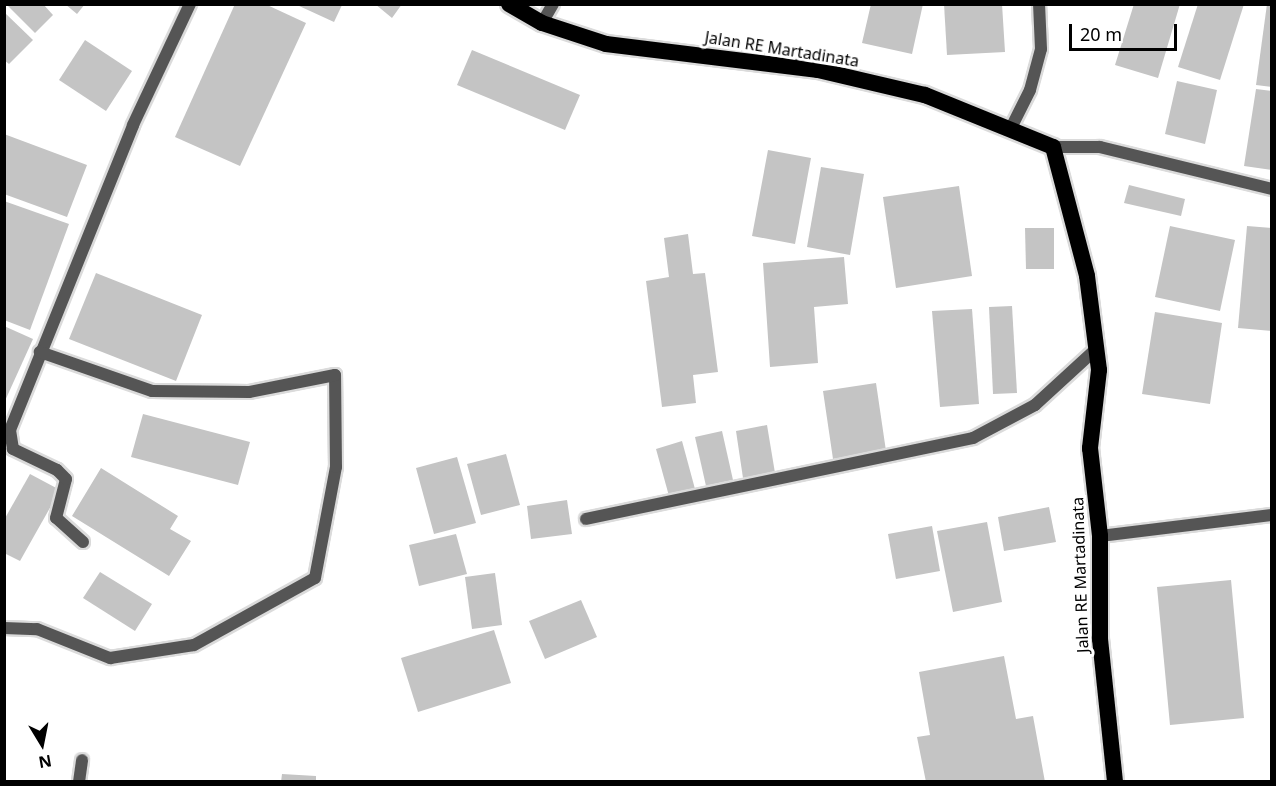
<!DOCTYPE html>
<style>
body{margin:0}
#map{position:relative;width:1276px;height:786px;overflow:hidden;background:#fff;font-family:"Noto Sans",sans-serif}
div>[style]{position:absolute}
.building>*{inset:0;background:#c4c4c4}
.roads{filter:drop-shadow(2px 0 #dbdbdb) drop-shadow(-2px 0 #dbdbdb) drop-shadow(0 2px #dbdbdb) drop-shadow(0 -2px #dbdbdb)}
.service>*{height:12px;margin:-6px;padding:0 6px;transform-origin:6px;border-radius:6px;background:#555}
.minor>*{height:12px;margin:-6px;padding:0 6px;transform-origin:6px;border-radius:6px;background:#555}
.trunk>*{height:16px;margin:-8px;padding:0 8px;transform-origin:8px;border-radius:8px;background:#000}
span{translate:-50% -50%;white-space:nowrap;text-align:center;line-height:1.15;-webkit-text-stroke:6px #fff;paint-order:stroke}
.street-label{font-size:16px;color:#000}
.frame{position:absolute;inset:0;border:6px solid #000;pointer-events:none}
.north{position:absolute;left:12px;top:714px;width:60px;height:60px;-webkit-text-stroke:4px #fff;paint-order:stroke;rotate:170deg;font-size:16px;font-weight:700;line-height:24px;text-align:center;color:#000}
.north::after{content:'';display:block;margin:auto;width:21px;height:27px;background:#000;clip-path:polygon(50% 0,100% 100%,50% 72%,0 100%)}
.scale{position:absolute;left:1069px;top:24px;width:108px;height:27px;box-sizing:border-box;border:3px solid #000;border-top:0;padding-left:8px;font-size:18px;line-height:21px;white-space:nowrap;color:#000;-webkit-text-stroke:4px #fff;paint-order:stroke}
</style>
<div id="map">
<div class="building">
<div style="clip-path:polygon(6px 4px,43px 4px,53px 15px,35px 33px)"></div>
<div style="clip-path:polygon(65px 4px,85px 4px,77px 14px)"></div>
<div style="clip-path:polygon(235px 4px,265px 4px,306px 23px,240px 166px,175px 137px)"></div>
<div style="clip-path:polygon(375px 4px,402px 4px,392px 18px)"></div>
<div style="clip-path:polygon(871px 4px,923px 4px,912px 54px,862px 43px)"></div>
<div style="clip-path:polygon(944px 4px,1002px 4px,1005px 52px,947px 55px)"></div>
<div style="clip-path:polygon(1134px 4px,1180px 4px,1158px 78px,1115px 65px)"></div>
<div style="clip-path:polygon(1198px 4px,1244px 4px,1220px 80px,1178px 67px)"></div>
<div style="clip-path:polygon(1267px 4px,1272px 4px,1272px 87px,1256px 85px)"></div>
<div style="clip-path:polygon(297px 5px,342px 5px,334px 22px)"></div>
<div style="clip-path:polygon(4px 12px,33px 40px,9px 64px,4px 60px)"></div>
<div style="clip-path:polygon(85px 40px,132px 71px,106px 111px,59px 80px)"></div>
<div style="clip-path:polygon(472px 50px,580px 95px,565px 130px,457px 85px)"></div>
<div style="clip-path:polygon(1177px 81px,1217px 90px,1205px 144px,1165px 134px)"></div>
<div style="clip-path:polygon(1256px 89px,1272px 91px,1272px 170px,1244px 166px)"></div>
<div style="clip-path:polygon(4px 134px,87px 165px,67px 217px,4px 194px)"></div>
<div style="clip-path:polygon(768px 150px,811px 158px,795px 244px,752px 236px)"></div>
<div style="clip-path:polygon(821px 167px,864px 174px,850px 255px,807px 247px)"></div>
<div style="clip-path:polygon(1129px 185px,1185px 199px,1181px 216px,1124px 203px)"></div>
<div style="clip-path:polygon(959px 186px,972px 276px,896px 288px,883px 197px)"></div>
<div style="clip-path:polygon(4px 201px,69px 224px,30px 330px,4px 320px)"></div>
<div style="clip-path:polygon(1170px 226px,1235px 240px,1220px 311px,1155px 297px)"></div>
<div style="clip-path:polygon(1247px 226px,1272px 228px,1272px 331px,1238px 328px)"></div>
<div style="clip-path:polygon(1025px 228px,1054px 228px,1054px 269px,1026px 269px)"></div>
<div style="clip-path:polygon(688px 234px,693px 274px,705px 273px,718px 372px,693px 375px,696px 403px,662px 407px,646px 281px,669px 277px,664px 238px)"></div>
<div style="clip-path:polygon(844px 257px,848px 304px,814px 307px,818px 363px,770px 367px,763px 263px)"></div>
<div style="clip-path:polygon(96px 273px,202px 315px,176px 381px,69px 339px)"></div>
<div style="clip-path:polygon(1012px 306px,1017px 393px,993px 394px,989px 307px)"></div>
<div style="clip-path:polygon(972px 309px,979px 404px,940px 407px,932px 311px)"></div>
<div style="clip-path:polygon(1155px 312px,1222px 323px,1210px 404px,1142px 394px)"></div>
<div style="clip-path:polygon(4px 326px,33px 339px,4px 403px)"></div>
<div style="clip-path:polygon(876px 383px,886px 451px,833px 459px,823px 391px)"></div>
<div style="clip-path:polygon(143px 414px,250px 442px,238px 485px,131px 457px)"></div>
<div style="clip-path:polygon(767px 425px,775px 473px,743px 478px,736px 431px)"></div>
<div style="clip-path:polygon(722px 431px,733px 480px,706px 486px,695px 437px)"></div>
<div style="clip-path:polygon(682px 441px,695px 489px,669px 496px,656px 449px)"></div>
<div style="clip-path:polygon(506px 454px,520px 505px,481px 515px,467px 464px)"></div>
<div style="clip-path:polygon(457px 457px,476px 523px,434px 534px,416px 468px)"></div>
<div style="clip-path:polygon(101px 468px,178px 516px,170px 529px,191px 541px,169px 576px,72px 516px)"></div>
<div style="clip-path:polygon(30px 474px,60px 490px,20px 561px,4px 553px,4px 520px)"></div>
<div style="clip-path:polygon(567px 500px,572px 534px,531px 539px,527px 506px)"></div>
<div style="clip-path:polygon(1049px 507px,1056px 542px,1004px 551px,998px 517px)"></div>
<div style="clip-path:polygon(987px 522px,1002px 602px,953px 612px,937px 531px)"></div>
<div style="clip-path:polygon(932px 526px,940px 571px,896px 579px,888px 534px)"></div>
<div style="clip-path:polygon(456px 534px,467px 574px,419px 586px,409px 545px)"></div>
<div style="clip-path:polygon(100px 572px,152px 604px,135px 631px,83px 598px)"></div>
<div style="clip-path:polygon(495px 573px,502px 625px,472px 629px,465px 577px)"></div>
<div style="clip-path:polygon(1231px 580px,1244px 718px,1170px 725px,1157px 587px)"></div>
<div style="clip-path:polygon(581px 600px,597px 637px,545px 659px,529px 621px)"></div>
<div style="clip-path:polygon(494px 630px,511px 683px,418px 712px,401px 658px)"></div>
<div style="clip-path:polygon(1004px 656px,1016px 719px,1033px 716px,1045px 782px,926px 782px,917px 737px,930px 735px,919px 672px)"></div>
<div style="clip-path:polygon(282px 774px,316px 776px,316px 782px,281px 782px)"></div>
</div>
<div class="roads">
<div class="service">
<div style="left:1100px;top:536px;width:173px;rotate:-7deg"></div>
</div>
<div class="minor">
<div style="left:542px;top:23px;width:22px;rotate:-60deg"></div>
<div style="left:1011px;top:128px;width:42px;rotate:-63.4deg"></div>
<div style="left:1030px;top:90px;width:42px;rotate:-75deg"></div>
<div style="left:1041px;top:49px;width:45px;rotate:-92.5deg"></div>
<div style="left:1053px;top:147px;width:47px"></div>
<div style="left:1100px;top:147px;width:177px;rotate:13.7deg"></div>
<div style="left:586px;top:519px;width:395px;rotate:-11.8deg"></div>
<div style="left:973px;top:438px;width:70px;rotate:-28deg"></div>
<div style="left:1035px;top:405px;width:81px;rotate:-42.5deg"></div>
<div style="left:83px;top:542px;width:36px;rotate:-138deg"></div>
<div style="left:56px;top:518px;width:40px;rotate:-75.6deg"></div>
<div style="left:66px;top:479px;width:13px;rotate:-135deg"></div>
<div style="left:57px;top:470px;width:49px;rotate:-154.5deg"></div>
<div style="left:13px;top:449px;width:19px;rotate:-99deg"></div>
<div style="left:10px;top:430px;width:329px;rotate:-68deg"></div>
<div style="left:133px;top:125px;width:134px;rotate:-64.8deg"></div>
<div style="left:4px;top:628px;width:33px;rotate:2deg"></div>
<div style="left:37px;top:629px;width:79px;rotate:21.7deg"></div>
<div style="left:110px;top:658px;width:85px;rotate:-8.8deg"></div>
<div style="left:194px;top:645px;width:138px;rotate:-29deg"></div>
<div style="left:315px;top:578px;width:113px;rotate:-79.3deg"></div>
<div style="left:336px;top:467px;width:92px;rotate:-90.6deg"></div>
<div style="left:335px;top:375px;width:88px;rotate:168.8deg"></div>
<div style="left:249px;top:392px;width:97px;rotate:-179.4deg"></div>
<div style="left:152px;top:391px;width:119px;rotate:-160.8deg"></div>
<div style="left:79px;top:782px;width:22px;rotate:-82deg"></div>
</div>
<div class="trunk">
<div style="left:509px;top:4px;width:38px;rotate:30deg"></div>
<div style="left:542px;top:23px;width:67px;rotate:18.2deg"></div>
<div style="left:606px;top:44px;width:214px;rotate:7deg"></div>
<div style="left:818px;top:70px;width:110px;rotate:13.2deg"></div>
<div style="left:925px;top:95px;width:138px;rotate:22.1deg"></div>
<div style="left:1053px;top:147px;width:133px;rotate:75.2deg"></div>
<div style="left:1087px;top:276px;width:95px;rotate:82.7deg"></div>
<div style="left:1099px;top:370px;width:79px;rotate:96.6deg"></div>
<div style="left:1090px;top:448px;width:89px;rotate:83.5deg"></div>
<div style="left:1100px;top:536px;width:103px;rotate:90deg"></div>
<div style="left:1100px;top:639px;width:144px;rotate:84deg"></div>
</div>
</div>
<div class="street-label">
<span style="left:782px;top:49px;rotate:9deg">Jalan RE Martadinata</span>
<span style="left:1080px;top:575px;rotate:-92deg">Jalan RE Martadinata</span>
</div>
<div class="frame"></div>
<div class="north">N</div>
<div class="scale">20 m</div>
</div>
